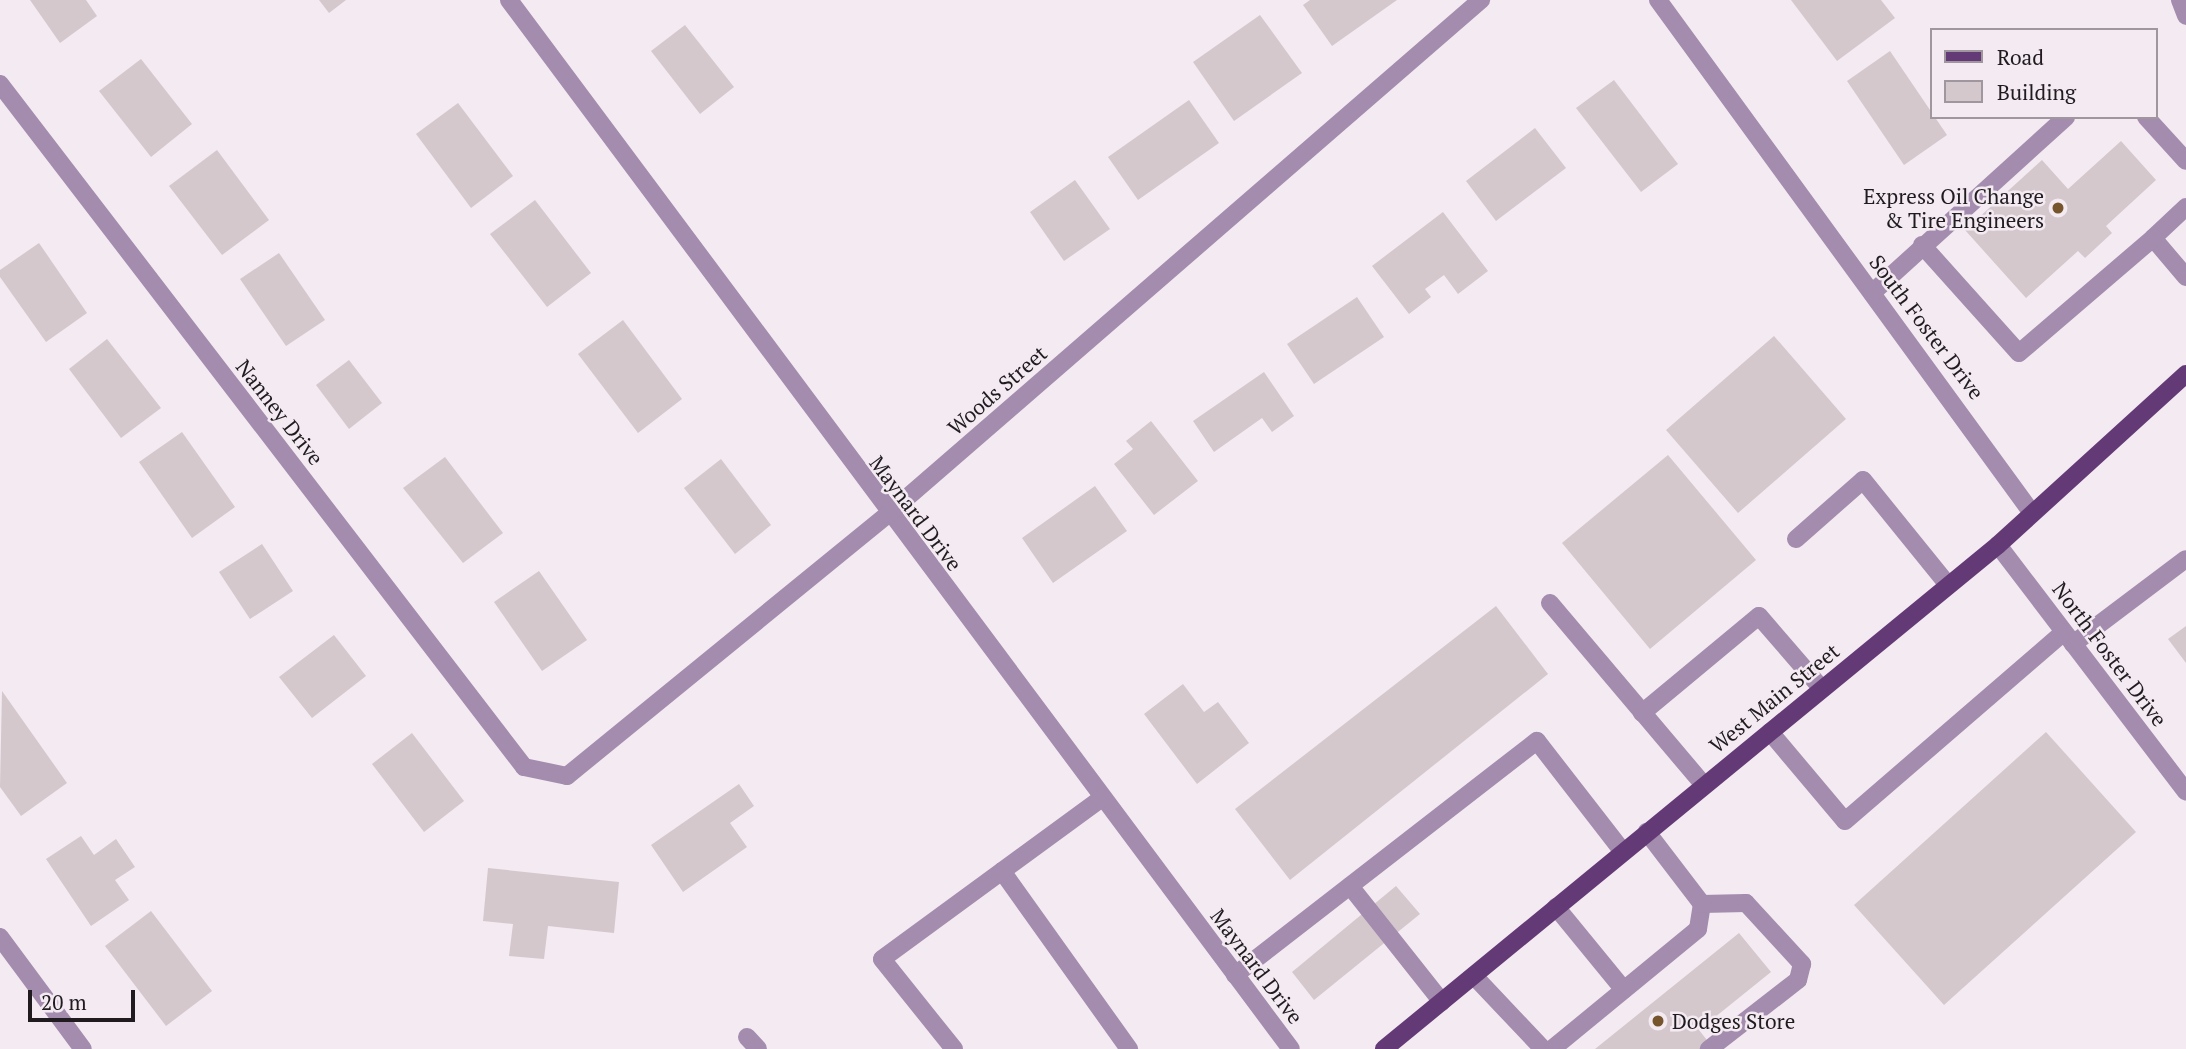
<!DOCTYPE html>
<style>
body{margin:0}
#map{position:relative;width:2186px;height:1049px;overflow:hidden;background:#f4eaf2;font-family:"PT Serif",serif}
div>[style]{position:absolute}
.building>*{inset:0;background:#d4c8cc}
.minor>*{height:18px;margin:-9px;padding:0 9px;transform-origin:9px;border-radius:9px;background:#a38cae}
.major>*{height:18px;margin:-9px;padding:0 9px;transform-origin:9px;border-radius:9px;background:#643a76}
.dots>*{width:19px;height:19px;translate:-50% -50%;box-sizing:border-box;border:4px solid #f4eaf2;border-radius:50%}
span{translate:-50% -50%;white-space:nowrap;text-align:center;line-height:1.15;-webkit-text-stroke:5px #f4eaf2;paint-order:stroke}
.poi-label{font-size:21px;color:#1f1b1e}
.right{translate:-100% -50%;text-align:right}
.left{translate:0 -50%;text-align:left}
.street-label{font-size:21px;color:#1f1b1e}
.legend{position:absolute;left:1930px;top:28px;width:228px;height:91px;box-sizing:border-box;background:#f4eaf2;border:2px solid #9f979d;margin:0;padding:9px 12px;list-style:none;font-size:21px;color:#1f1b1e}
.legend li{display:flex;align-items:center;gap:14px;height:35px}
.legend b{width:35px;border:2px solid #9f979d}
.scale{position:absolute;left:28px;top:990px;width:107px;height:32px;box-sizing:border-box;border:4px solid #1f1b1e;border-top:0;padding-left:9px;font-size:21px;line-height:24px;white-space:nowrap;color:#1f1b1e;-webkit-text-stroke:5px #f4eaf2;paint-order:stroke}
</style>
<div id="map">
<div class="building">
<div style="clip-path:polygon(30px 0,86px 0,97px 16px,60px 43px)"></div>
<div style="clip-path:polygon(319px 0,346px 0,329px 13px)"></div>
<div style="clip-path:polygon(1310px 0,1397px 0,1332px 46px,1303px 5px)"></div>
<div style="clip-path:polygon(1791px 0,1881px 0,1895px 18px,1837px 61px)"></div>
<div style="clip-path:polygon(1260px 15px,1302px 73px,1234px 121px,1193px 62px)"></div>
<div style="clip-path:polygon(685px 25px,734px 87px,700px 114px,651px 51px)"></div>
<div style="clip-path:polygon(1890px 51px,1947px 135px,1904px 165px,1847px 81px)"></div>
<div style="clip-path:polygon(141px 59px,192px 124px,151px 157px,99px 91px)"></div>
<div style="clip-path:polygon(1614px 80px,1678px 164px,1641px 192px,1576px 108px)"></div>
<div style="clip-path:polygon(1189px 100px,1219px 143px,1138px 200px,1108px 157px)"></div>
<div style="clip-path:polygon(458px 103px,513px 176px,471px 208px,416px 134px)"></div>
<div style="clip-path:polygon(1535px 128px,1566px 168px,1496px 221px,1466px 181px)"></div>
<div style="clip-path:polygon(2121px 141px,2156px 180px,2106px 226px,2112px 233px,2085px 258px,2078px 251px,2026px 298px,1965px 230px,2042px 160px,2068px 189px)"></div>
<div style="clip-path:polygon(217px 150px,269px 220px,222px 255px,169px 186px)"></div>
<div style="clip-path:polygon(1075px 180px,1110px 229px,1064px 261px,1030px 212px)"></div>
<div style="clip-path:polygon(535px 200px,591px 273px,547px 307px,490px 234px)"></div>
<div style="clip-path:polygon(1443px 212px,1488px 271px,1458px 294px,1444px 275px,1425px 289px,1431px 297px,1409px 314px,1372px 266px)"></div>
<div style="clip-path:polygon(39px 243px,87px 313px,46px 342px,0 277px,0 270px)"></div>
<div style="clip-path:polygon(279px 253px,325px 320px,286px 346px,240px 279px)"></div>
<div style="clip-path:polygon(1357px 297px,1384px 337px,1314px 384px,1287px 344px)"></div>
<div style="clip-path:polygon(623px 320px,682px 399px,638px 433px,578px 354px)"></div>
<div style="clip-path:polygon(1774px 336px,1846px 419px,1738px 513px,1666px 430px)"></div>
<div style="clip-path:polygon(107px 339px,161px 408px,121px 438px,69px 369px)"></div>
<div style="clip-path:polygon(349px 360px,382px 403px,349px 429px,316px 385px)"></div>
<div style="clip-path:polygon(1264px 372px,1294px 416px,1272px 432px,1262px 418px,1214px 452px,1193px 421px)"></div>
<div style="clip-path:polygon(1151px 421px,1198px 481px,1154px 515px,1114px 464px,1133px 449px,1126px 441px)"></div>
<div style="clip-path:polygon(182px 432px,235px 507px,192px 538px,139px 462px)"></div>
<div style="clip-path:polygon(1668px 455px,1756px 560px,1650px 649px,1562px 543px)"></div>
<div style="clip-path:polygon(445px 457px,503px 533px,463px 563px,403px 488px)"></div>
<div style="clip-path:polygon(721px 459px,771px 525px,735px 554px,684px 488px)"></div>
<div style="clip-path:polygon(1095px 486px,1127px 531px,1053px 583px,1022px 538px)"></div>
<div style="clip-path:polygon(262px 544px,293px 591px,250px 619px,219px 572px)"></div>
<div style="clip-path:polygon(539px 571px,587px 640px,542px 671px,494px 602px)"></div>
<div style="clip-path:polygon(1496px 606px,1548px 674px,1290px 880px,1235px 809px)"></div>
<div style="clip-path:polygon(2186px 626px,2186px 663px,2168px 639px)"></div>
<div style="clip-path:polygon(334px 635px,366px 676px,312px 718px,279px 677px)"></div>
<div style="clip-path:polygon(1183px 684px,1204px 712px,1218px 702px,1249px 743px,1197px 784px,1144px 714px)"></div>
<div style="clip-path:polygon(2px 691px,67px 783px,21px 816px,0 787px)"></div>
<div style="clip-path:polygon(2046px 732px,2136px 832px,1944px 1005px,1854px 905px)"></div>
<div style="clip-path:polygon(412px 733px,464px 801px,424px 832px,372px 764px)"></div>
<div style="clip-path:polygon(739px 784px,754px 806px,730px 823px,747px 847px,683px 892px,651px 845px)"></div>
<div style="clip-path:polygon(81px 836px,94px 855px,116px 839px,135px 867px,115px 880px,129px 900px,91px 926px,46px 859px)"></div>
<div style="clip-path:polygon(488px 868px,619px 882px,614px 933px,548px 926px,544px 959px,509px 956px,513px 924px,483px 921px)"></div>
<div style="clip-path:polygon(1396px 886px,1420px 914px,1314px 1000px,1292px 972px)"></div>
<div style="clip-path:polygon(151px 911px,212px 991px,166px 1026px,105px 946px)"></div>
<div style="clip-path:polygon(1739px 933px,1771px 972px,1699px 1030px,1714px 1049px,1595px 1049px)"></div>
</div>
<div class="minor">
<div style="left:509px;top:0;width:1308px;rotate:53.3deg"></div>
<div style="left:1658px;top:0;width:635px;rotate:53.91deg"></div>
<div style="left:2180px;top:0;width:17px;rotate:69deg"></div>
<div style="left:0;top:84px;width:861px;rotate:52.5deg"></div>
<div style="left:524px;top:767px;width:44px;rotate:11.8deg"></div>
<div style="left:567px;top:776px;width:414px;rotate:-39.2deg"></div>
<div style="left:888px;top:514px;width:785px;rotate:-40.92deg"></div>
<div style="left:2146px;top:117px;width:59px;rotate:47.7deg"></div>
<div style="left:2186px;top:207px;width:45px;rotate:136.8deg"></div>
<div style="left:2153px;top:238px;width:51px;rotate:49.8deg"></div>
<div style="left:1922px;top:245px;width:145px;rotate:48.1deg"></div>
<div style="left:2019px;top:353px;width:177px;rotate:-40.6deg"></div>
<div style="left:1872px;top:293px;width:262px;rotate:-42.2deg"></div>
<div style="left:1796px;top:539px;width:89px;rotate:-41.4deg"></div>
<div style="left:1863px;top:480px;width:135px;rotate:51deg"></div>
<div style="left:1998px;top:545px;width:310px;rotate:52.7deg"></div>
<div style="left:1550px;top:603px;width:238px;rotate:49.8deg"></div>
<div style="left:2073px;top:644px;width:141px;rotate:-37deg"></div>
<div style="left:1642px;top:713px;width:152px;rotate:-39.7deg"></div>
<div style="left:1759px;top:616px;width:96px;rotate:49.2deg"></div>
<div style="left:1770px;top:732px;width:116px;rotate:49.9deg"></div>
<div style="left:1845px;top:821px;width:289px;rotate:-40.8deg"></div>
<div style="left:1002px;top:871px;width:219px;rotate:54.5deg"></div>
<div style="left:1350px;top:886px;width:148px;rotate:51.6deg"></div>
<div style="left:1702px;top:904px;width:44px;rotate:-1.3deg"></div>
<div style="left:1746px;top:903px;width:83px;rotate:47.4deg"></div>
<div style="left:1802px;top:964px;width:16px;rotate:104deg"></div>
<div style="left:1798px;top:980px;width:113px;rotate:142.2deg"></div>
<div style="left:1556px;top:907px;width:107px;rotate:50.7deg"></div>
<div style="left:0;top:937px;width:139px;rotate:53.5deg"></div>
<div style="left:1235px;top:975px;width:382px;rotate:-37.8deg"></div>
<div style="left:1537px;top:741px;width:140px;rotate:52.2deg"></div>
<div style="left:1474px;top:976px;width:100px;rotate:46.6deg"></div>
<div style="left:747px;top:1037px;width:16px;rotate:47deg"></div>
<div style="left:954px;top:1049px;width:115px;rotate:-128.7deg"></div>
<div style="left:882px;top:959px;width:273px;rotate:-36.2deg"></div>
<div style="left:1552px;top:1049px;width:189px;rotate:-39.4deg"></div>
<div style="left:1698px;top:929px;width:25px;rotate:-81deg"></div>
<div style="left:1702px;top:904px;width:91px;rotate:-127.4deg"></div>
</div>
<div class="major">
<div style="left:1384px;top:1049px;width:794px;rotate:-39.38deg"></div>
<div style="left:1998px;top:545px;width:254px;rotate:-42.3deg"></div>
</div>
<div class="dots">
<div style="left:2058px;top:208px;background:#76552c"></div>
<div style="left:1658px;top:1021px;background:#76552c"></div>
</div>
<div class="poi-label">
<span class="right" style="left:2044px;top:208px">Express Oil Change<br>&amp; Tire Engineers</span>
<span class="left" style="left:1672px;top:1021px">Dodges Store</span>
</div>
<div class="street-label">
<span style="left:1927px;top:327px;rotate:53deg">South Foster Drive</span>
<span style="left:997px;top:390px;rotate:-41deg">Woods Street</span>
<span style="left:280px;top:412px;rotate:52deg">Nanney Drive</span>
<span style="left:916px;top:513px;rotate:53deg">Maynard Drive</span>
<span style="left:2110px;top:654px;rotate:53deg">North Foster Drive</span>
<span style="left:1774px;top:698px;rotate:-39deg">West Main Street</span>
<span style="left:1257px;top:966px;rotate:53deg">Maynard Drive</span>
</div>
<ul class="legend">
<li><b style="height:9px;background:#643a76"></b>Road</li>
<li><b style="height:19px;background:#d4c8cc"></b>Building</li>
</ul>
<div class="scale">20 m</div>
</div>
